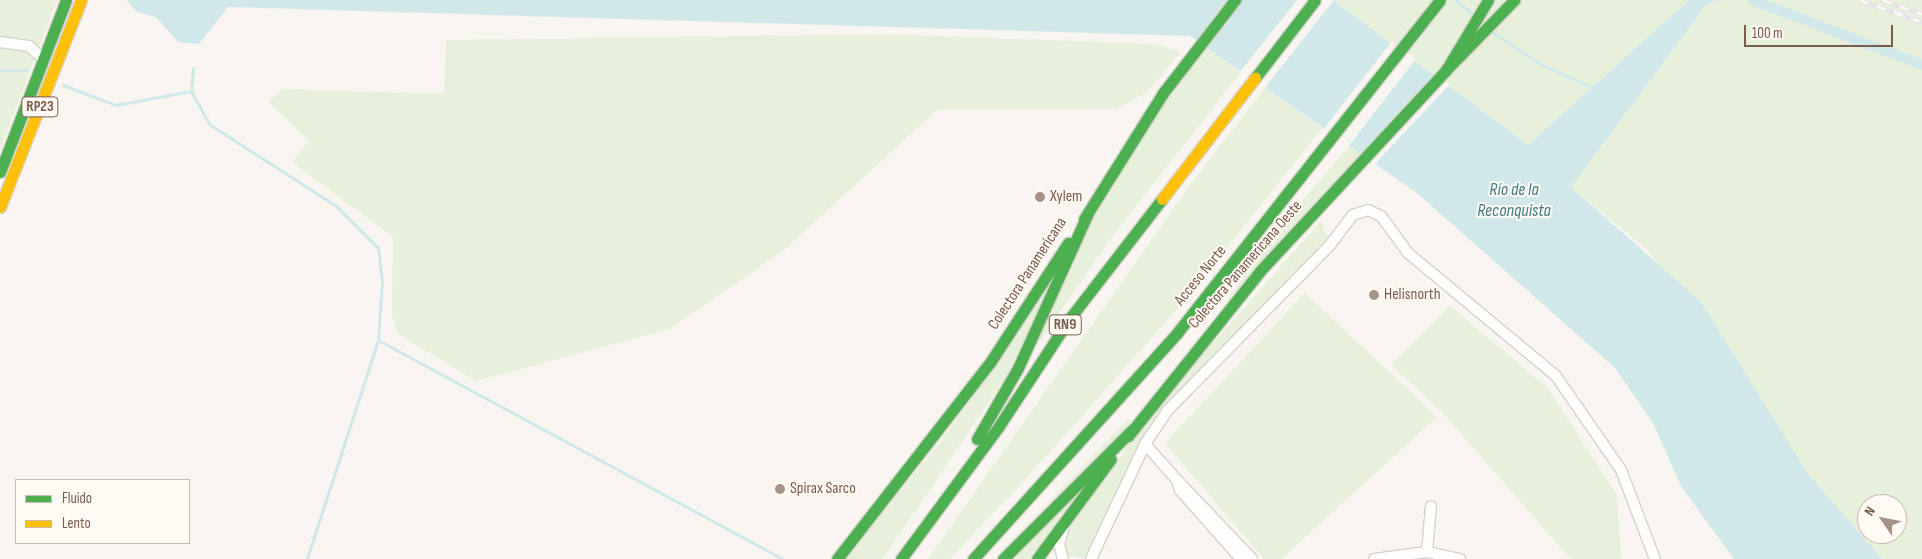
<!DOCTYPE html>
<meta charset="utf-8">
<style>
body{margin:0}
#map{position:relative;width:1922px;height:559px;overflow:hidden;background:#f9f5f0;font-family:"Sofia Sans Condensed",sans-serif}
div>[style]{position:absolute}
.green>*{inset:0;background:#e7f0db}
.water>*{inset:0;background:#d0e8ea}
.pier>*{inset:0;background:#f9f5f0}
.stream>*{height:3px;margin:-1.5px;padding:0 1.5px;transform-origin:1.5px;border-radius:1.5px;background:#d0e8ea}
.canal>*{height:10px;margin:-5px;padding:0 5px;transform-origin:5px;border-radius:5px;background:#d0e8ea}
.roads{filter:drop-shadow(1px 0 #d7d1cb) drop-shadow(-1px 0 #d7d1cb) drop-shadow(0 1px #d7d1cb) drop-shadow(0 -1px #d7d1cb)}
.street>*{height:10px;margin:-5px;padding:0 5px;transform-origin:5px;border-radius:5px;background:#fefefd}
.fast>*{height:11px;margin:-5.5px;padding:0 5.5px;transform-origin:5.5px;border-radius:5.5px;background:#4caf50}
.slow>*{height:11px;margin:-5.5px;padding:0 5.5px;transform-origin:5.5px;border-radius:5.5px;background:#ffc107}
.rail>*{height:5px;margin-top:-2.5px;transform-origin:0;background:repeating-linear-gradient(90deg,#fffaf3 0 9px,#e6e3e7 0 18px);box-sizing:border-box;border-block:1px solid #e6e3e7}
.dots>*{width:14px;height:14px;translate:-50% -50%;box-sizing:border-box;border:2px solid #fffaf3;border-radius:50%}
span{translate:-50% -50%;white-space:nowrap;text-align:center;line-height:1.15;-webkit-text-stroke:4px #fffaf3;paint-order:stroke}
.shield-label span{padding:1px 4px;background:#fffaf3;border:1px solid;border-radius:4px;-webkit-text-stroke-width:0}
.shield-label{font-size:15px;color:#7a5c4d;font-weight:700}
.poi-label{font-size:16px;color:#7a5c4d}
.left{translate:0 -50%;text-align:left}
.street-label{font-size:16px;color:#7a5c4d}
.water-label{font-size:18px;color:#437c86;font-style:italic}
.legend{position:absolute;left:15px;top:479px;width:175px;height:65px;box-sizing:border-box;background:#fffaf3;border:1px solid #cabbb1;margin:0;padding:6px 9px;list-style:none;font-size:15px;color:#7a5c4d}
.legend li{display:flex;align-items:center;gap:10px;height:25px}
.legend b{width:25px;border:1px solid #cabbb1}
.north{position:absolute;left:1857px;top:494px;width:50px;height:50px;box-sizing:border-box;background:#fffaf3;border:1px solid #cabbb1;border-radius:50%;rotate:303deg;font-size:14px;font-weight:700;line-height:20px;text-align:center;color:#7a5c4d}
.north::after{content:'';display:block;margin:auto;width:18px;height:22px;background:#a69286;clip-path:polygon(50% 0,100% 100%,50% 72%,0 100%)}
.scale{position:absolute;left:1744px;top:25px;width:149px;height:22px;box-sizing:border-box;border:2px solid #7a5c4d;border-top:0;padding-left:6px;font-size:15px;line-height:18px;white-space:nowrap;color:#7a5c4d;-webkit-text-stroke:4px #fffaf3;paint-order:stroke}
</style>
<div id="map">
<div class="green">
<div style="clip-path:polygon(0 0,57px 0,0 150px)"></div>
<div style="clip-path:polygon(1333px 0,1689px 0,1528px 145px)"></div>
<div style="clip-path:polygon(evenodd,1719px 0,1922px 0,1922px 559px,1882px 559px,1873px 551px,1808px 474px,1650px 252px,1571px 187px,1706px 5px,1719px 0,1867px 504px,1897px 504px,1897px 534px,1867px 534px,1867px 504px)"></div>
<div style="clip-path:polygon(885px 34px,1154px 44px,1181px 52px,1146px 93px,1116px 109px,937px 110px,784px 250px,669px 329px,476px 381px,398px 334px,392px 315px,393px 237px,292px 162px,309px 141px,268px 101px,283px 89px,444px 94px,446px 40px)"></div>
<div style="clip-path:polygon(1207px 48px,1241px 72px,1111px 238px,1022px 367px,1098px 207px,1165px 101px)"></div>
<div style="clip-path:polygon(1265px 88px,1322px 128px,1184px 301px,1041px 462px,950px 559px,928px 559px,1188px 188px)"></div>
<div style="clip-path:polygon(1349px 146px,1365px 157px,1226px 301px,1295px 210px)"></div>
<div style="clip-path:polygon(1321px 221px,1328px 239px,1313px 258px,1159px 414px,1087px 559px,1066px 555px,1063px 544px,1070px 528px,1150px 414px)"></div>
<div style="clip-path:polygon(1062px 264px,1019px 357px,891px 547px,882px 559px,844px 559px,938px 445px,1019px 333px)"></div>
<div style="clip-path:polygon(1305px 293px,1437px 417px,1281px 559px,1264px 559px,1165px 443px)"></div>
<div style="clip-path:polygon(1450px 306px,1547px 387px,1617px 495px,1621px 559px,1571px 559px,1441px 411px,1391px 365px)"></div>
<div style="clip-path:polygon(1132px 420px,1116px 438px,1034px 517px,1126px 421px)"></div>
<div style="clip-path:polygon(1085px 487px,1030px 559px,1009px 559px)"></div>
</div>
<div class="water">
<div style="clip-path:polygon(126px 0,1333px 0,1528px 145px,1689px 0,1719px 0,1706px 5px,1571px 187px,1701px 302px,1808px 474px,1882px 559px,1734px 559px,1681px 486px,1653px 423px,1615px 368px,1417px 193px,1190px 36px,228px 7px,199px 44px,178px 42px,156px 17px,137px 12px)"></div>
</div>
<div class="pier">
<div style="clip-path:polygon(1297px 0,1334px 0,1263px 90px,1239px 73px)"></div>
<div style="clip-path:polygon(1392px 41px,1416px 59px,1347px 148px,1322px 131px)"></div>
<div style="clip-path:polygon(1438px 75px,1450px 84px,1373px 166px,1363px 159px)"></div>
</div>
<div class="stream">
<div style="left:1456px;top:0;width:25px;rotate:40deg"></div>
<div style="left:1492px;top:32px;width:60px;rotate:33.4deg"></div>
<div style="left:1542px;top:65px;width:59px;rotate:24deg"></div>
<div style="left:193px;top:68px;width:23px;rotate:95deg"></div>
<div style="left:191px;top:91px;width:38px;rotate:61deg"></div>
<div style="left:209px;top:124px;width:151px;rotate:32.8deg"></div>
<div style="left:336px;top:206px;width:59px;rotate:45deg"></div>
<div style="left:378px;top:248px;width:33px;rotate:83deg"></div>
<div style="left:382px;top:281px;width:59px;rotate:93.9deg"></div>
<div style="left:378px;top:340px;width:230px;rotate:108deg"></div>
<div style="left:0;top:70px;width:27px"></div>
<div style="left:63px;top:85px;width:57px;rotate:20.7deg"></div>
<div style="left:116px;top:105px;width:76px;rotate:-10.6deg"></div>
<div style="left:378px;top:340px;width:460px;rotate:28.4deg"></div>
</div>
<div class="canal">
<div style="left:1752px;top:0;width:182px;rotate:20.9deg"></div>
</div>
<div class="roads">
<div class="street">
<div style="left:0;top:42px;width:29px;rotate:8deg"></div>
<div style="left:29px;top:46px;width:21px;rotate:43deg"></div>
<div style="left:1145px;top:444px;width:48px;rotate:48.4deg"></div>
<div style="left:1427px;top:552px;width:46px;rotate:-85deg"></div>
<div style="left:1063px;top:559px;width:16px;rotate:-105deg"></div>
<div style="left:1059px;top:544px;width:18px;rotate:-74deg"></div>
<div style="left:1091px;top:559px;width:127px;rotate:-64.8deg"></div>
<div style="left:1145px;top:444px;width:41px;rotate:-55.9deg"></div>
<div style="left:1168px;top:410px;width:231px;rotate:-45.5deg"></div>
<div style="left:1330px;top:245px;width:38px;rotate:-53deg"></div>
<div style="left:1353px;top:215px;width:16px;rotate:-18deg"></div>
<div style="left:1368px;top:210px;width:14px;rotate:25deg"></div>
<div style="left:1381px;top:216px;width:46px;rotate:53.9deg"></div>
<div style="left:1408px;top:253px;width:192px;rotate:39.7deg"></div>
<div style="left:1556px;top:376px;width:114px;rotate:55.3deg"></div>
<div style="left:1621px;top:470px;width:95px;rotate:69.1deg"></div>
<div style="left:1241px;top:559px;width:92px;rotate:-131.5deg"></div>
<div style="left:1180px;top:490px;width:10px;rotate:-107deg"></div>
<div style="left:1177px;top:480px;width:109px;rotate:46.5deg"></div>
<div style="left:1374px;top:559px;width:53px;rotate:-7.5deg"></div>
<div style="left:1427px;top:552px;width:34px;rotate:12deg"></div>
</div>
<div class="fast">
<div style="left:1446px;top:70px;width:98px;rotate:-45.8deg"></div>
<div style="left:1255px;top:78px;width:98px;rotate:-52.4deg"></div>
<div style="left:0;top:172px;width:184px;rotate:-69deg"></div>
<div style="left:1084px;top:219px;width:149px;rotate:-57.9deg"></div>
<div style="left:1163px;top:93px;width:118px;rotate:-52.3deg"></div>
<div style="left:1128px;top:436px;width:211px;rotate:-51.3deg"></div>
<div style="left:1260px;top:271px;width:274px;rotate:-47.2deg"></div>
<div style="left:1446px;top:70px;width:82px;rotate:-59deg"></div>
<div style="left:977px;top:439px;width:82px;rotate:-60deg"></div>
<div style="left:1018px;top:368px;width:172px;rotate:-65.7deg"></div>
<div style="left:837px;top:559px;width:251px;rotate:-52.1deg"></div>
<div style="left:991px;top:361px;width:141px;rotate:-56.9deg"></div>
<div style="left:901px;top:559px;width:165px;rotate:-53.6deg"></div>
<div style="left:999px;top:426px;width:129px;rotate:-56.7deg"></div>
<div style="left:1070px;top:318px;width:150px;rotate:-52.3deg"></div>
<div style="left:973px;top:559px;width:304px;rotate:-47.9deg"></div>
<div style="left:1177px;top:333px;width:424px;rotate:-51.7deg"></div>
<div style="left:1003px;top:559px;width:184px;rotate:-45deg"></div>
<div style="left:1037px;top:559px;width:124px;rotate:-53.5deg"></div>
</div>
<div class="slow">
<div style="left:1162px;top:199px;width:153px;rotate:-52.5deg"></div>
<div style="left:0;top:207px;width:222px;rotate:-68.6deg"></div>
</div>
</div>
<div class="rail">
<div style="left:1860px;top:0;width:66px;rotate:19.5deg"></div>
<div style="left:1883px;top:0;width:41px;rotate:19.7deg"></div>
</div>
<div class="dots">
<div style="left:1040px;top:197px;background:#a69286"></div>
<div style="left:1374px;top:295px;background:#a69286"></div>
<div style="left:780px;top:489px;background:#a69286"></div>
</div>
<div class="shield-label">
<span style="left:40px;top:107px">RP23</span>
<span style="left:1065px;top:325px">RN9</span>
</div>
<div class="poi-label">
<span class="left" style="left:1050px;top:197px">Xylem</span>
<span class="left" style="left:1384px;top:295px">Helisnorth</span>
<span class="left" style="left:790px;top:489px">Spirax Sarco</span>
</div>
<div class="street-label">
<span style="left:1246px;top:265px;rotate:-49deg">Colectora Panamericana Oeste</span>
<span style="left:1028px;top:274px;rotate:-57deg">Colectora Panamericana</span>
<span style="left:1201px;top:276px;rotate:-51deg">Acceso Norte</span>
</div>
<div class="water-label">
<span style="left:1514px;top:201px">Río de la<br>Reconquista</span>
</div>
<ul class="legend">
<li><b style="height:6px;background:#4caf50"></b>Fluido</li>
<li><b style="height:6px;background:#ffc107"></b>Lento</li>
</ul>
<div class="north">N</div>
<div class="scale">100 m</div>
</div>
